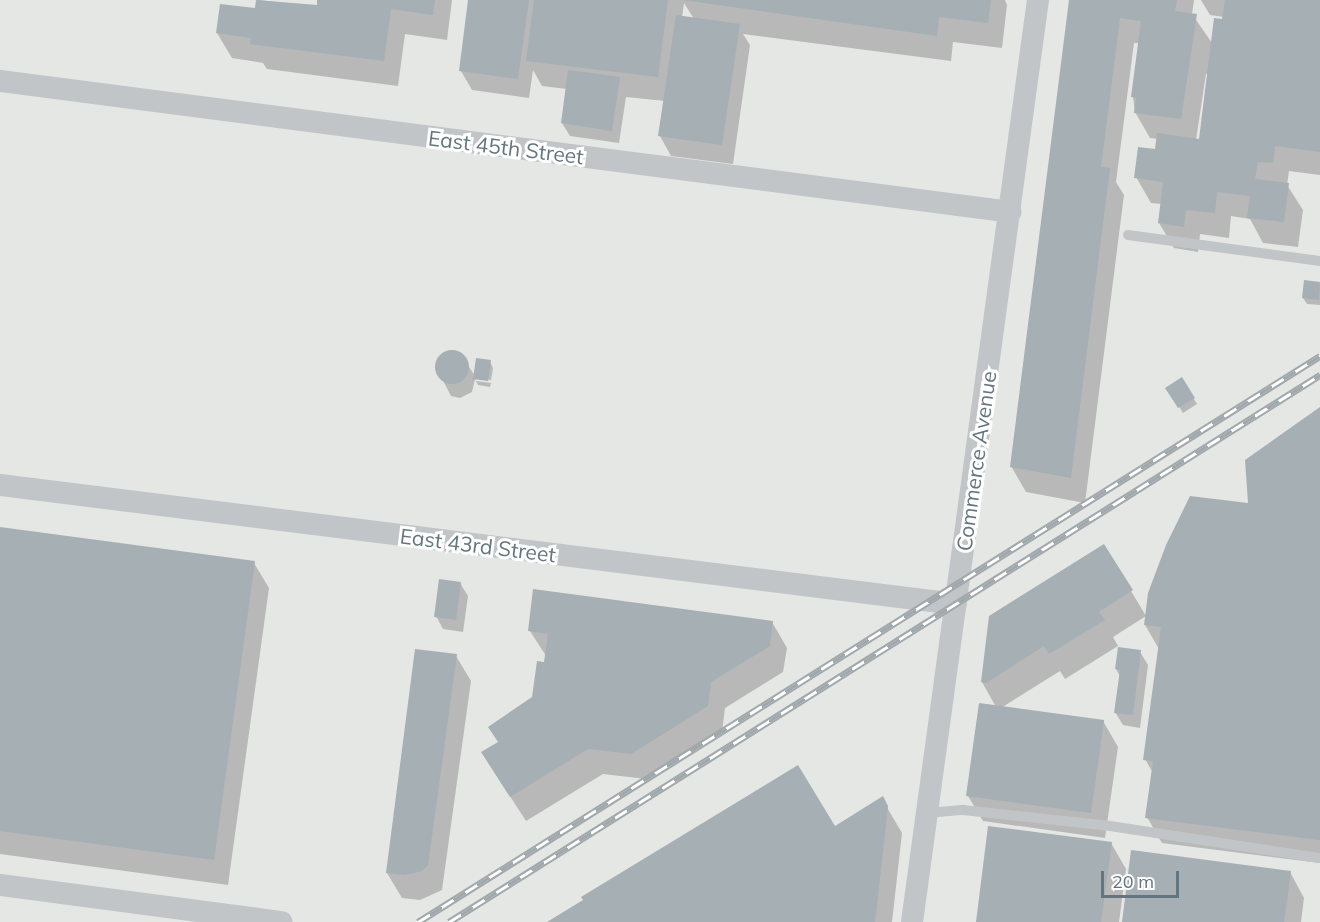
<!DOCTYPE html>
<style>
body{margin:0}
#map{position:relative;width:1320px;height:922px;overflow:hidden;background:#f7f7f4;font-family:Mulish,sans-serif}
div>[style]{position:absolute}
.built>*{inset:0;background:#e5e7e5}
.shadow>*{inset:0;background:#0003}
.building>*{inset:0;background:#a5afb4}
.round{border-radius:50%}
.lane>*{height:10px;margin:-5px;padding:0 5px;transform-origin:5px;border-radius:5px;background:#c1c5c8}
.street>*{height:22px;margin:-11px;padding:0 11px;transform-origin:11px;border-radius:11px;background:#c1c5c8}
.rail>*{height:7px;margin-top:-3.5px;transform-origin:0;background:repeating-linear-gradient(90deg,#fff 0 14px,#a0a8ac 0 28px);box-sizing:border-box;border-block:2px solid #a0a8ac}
span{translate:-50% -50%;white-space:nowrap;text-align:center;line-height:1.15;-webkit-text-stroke:6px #fff;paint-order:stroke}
.street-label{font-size:21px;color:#63757e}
.scale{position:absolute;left:1101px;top:871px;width:78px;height:27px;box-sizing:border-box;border:3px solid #63757e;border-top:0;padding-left:8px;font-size:18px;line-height:21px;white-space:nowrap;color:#63757e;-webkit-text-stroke:4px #fff;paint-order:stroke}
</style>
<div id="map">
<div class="built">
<div style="clip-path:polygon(0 0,1320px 0,1320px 922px,0 922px)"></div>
</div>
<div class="shadow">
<div style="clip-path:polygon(258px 0,318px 7px,319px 0,452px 0,447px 40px,405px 34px,398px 86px,267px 69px,263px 63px,232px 58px,217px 33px,256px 10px)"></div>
<div style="clip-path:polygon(evenodd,470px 0,1005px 0,1007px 5px,1002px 48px,953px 42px,951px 61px,743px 34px,750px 45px,733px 164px,671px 156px,660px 136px,665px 101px,626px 97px,619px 143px,570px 136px,562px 123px,567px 89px,542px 86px,533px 70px,529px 98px,472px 90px,461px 71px,470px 0,684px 3px,694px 19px,682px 18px,684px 3px)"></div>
<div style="clip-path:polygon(evenodd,1071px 0,1194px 0,1192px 14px,1212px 43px,1224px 17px,1210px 15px,1201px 0,1320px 0,1320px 175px,1289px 171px,1287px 185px,1303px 210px,1298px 247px,1263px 243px,1250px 219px,1231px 216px,1229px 238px,1200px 234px,1198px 252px,1174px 248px,1159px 223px,1162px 204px,1151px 203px,1136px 177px,1157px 151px,1158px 139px,1150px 138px,1135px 112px,1133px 97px,1140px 43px,1134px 43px,1116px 182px,1124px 195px,1085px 503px,1026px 492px,1011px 466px,1071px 0,1206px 74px,1208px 74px,1200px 140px,1196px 140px,1206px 74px)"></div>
<div style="clip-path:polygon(1320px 283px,1320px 305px,1307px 304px,1303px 298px)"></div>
<div style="clip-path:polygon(449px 352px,460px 353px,475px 376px,490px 362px,493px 368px,491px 380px,476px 378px,476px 381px,491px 383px,490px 387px,478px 385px,475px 379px,472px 392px,460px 398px,451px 396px,436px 367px,440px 358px)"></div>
<div style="clip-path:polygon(1181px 379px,1197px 404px,1183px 413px,1167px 388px)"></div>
<div style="clip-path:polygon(1320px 409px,1320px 863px,1162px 843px,1147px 817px,1153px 773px,1145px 759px,1159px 649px,1145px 625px,1249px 505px,1247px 461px)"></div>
<div style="clip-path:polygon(0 529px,254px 563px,269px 588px,228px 885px,0 854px)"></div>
<div style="clip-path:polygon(1104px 546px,1146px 616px,1113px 637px,1118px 646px,1065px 679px,1060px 671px,1001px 708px,1103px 721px,1118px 747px,1105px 838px,983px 821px,968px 796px,996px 707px,982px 682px)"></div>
<div style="clip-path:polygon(460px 583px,468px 596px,463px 632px,443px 629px,436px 616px)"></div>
<div style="clip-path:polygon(772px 622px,787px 648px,783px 672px,725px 708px,722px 732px,646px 779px,603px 774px,526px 821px,498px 778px,499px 743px,534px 698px,545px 664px,546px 656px,530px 631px)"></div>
<div style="clip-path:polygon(1140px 652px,1148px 665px,1140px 728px,1123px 725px,1115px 712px,1120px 676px,1116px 669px)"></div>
<div style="clip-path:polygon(456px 656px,471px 681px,442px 890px,420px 900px,402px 898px,387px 873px)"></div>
<div style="clip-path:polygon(882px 799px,902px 833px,892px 922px,549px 922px,835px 828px)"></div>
<div style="clip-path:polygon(1111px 843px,1126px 869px,1119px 922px,977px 922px)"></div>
<div style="clip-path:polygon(1290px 872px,1304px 898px,1301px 922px,1123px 922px)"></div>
</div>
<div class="building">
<div style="clip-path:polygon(256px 0,317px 5px,317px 0,435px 0,433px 15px,391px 9px,384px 61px,250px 44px,251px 38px,216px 33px,220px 4px,255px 8px)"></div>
<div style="clip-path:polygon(468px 0,529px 0,518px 79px,459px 71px)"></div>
<div style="clip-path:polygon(534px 0,668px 0,658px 77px,526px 61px)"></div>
<div style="clip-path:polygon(683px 0,991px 0,988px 23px,939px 17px,937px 36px)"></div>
<div style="clip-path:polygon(1069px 0,1177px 0,1175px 11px,1197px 14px,1181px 119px,1134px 113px,1136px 98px,1131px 97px,1141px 21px,1120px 18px,1101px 167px,1110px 168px,1071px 478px,1010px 467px)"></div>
<div style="clip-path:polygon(1225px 0,1320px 0,1320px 152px,1275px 146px,1273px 163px,1258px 162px,1255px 179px,1289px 183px,1284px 222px,1247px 218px,1250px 196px,1217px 192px,1215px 213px,1186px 210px,1184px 227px,1158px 223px,1163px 182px,1134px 178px,1138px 147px,1155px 149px,1157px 133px,1199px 139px,1214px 18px,1222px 19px)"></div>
<div style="clip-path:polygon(676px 15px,740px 24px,722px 145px,658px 136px)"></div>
<div style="clip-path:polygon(568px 70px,620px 77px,612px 131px,561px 123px)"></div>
<div style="clip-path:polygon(1304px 280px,1320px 282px,1319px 300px,1302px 298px)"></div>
<div class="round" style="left:435px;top:350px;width:34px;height:34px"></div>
<div style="clip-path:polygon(476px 358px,491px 360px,488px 381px,473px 379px)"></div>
<div style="clip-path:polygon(1182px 377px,1195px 398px,1178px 408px,1165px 388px)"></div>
<div style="clip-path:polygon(1320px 407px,1320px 840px,1145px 818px,1153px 761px,1143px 760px,1161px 627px,1144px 625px,1148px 593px,1166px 545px,1190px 496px,1248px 503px,1245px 460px)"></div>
<div style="clip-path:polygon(0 527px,255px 561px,214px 860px,0 831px)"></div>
<div style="clip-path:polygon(1104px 544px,1133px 590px,1099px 612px,1105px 620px,1049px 654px,1044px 646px,986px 683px,981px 682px,989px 616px)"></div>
<div style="clip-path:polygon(439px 579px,461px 582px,456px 620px,434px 617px)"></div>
<div style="clip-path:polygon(533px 589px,773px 621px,770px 646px,711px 682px,708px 706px,631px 754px,588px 749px,510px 797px,481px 752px,498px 742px,488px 727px,532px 697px,537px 661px,544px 662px,548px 634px,528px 631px)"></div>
<div style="clip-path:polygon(1118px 647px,1141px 650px,1133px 715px,1114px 713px,1120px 670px,1115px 669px)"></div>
<div style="clip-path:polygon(415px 649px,457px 654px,428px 865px,422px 871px,405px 875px,386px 873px)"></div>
<div style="clip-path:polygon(979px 703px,1104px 720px,1091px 813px,966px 796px)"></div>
<div style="clip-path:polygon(798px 765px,835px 826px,883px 796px,888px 806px,875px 922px,547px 922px,583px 900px,581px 897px)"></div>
<div style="clip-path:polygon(988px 826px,1112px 842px,1101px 922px,976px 922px)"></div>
<div style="clip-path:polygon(1131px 850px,1291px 871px,1284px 922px,1122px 922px)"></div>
</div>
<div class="lane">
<div style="left:1128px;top:235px;width:194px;rotate:7.7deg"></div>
<div style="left:927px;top:813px;width:36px;rotate:-5deg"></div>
<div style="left:963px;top:810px;width:148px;rotate:6.2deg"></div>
<div style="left:1110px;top:826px;width:212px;rotate:8.7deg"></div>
</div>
<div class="street">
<div style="left:0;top:81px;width:1019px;rotate:7.38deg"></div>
<div style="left:0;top:485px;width:963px;rotate:7.1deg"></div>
<div style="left:0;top:885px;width:284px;rotate:7.5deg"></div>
<div style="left:912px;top:922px;width:931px;rotate:-82.22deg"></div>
</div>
<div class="rail">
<div style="left:418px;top:922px;width:1065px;rotate:-32.11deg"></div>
<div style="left:449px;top:922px;width:1029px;rotate:-32.13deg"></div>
</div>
<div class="street-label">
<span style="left:506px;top:147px;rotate:7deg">East 45th Street</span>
<span style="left:976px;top:461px;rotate:-82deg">Commerce Avenue</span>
<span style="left:478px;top:545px;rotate:7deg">East 43rd Street</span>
</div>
<div class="scale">20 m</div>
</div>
